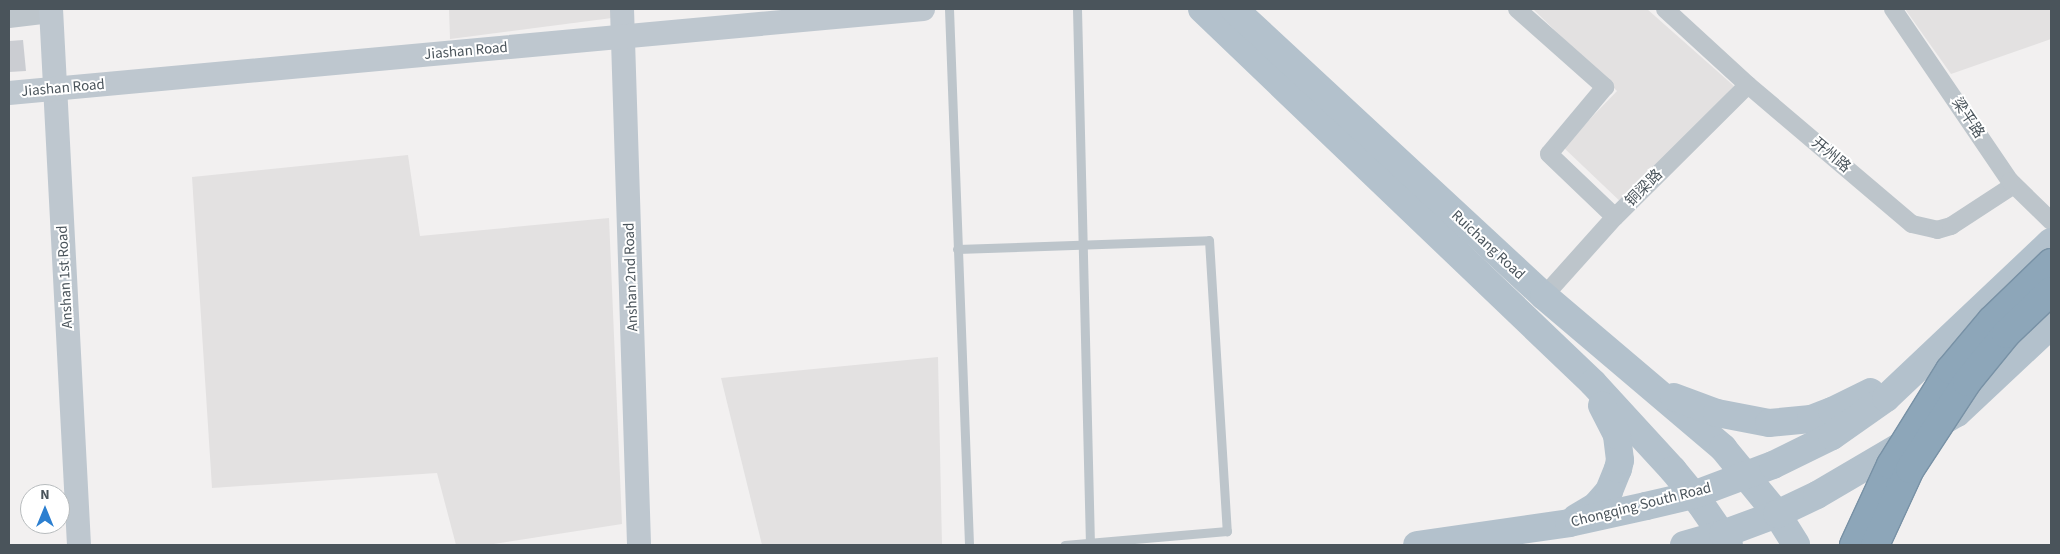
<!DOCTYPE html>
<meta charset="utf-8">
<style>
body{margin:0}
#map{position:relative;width:2060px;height:554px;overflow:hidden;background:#f2f0f0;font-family:"Source Sans 3","Noto Sans SC",sans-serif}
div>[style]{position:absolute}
.education>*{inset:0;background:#e3e1e1}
.building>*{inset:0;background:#cbcdd2}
.lane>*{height:9px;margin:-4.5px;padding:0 4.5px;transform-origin:4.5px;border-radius:4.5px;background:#bdc5cb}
.street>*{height:18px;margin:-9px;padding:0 9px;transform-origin:9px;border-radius:9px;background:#bdc5cb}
.secondary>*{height:24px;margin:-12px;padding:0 12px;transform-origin:12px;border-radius:12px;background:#bec7cf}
.primary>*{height:28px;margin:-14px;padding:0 14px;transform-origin:14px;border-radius:14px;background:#b3c1cc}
.bridges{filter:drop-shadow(1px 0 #7891a5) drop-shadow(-1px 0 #7891a5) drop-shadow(0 1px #7891a5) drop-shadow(0 -1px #7891a5)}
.highway-bridge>*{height:28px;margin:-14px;padding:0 14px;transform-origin:14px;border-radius:14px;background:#8da6b9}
span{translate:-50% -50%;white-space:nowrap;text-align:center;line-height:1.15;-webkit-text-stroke:4px #fff;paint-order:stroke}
.street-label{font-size:15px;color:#4a545b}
.frame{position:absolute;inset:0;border:10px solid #4a545b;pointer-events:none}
.north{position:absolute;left:20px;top:484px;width:50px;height:50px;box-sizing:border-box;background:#fff;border:1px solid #b7bbbd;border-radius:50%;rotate:0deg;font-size:14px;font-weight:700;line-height:20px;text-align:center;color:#4a545b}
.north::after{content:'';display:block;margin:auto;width:18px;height:22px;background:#2c7fd0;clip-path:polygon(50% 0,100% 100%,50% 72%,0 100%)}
</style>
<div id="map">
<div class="education">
<div style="clip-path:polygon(449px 9px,611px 9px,612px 18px,450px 39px)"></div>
<div style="clip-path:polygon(1533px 9px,1647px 9px,1734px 86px,1624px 205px,1563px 147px,1617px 91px)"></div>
<div style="clip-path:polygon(1905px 9px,2051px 9px,2051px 39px,1951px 74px)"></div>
<div style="clip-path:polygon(408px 155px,420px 236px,609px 218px,622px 524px,487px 545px,456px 545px,437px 473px,212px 488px,192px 177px)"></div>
<div style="clip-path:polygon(938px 357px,942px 545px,762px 545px,721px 378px)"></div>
</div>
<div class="building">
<div style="clip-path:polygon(23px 40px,26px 71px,9px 72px,9px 41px)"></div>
</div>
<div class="lane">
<div style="left:949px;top:9px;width:536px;rotate:87.86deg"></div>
<div style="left:1077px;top:9px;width:534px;rotate:88.61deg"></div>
<div style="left:957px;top:249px;width:252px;rotate:-2deg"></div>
<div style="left:1209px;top:240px;width:292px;rotate:86.5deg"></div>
<div style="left:1227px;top:531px;width:163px;rotate:175.1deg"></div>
</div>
<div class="street">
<div style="left:1517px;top:9px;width:118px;rotate:41.6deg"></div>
<div style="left:1605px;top:87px;width:87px;rotate:129.9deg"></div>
<div style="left:1549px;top:154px;width:91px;rotate:43.7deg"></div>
<div style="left:1665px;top:9px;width:113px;rotate:42.5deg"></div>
<div style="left:1748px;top:85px;width:215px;rotate:40.3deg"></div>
<div style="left:1912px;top:224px;width:26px;rotate:13deg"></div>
<div style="left:1937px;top:230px;width:15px;rotate:-16deg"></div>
<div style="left:1951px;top:226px;width:75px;rotate:-33.1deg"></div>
<div style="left:1893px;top:9px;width:208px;rotate:55.8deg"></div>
<div style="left:2010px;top:181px;width:57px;rotate:44.3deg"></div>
<div style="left:9px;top:19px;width:42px;rotate:-6.8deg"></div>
<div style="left:1544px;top:296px;width:106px;rotate:-48.1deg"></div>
<div style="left:1615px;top:217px;width:187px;rotate:-44.8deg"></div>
</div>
<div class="secondary">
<div style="left:51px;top:9px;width:537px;rotate:87.01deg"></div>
<div style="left:622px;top:9px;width:536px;rotate:88.18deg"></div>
<div style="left:9px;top:93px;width:918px;rotate:-5.25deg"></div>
</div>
<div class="primary">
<div style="left:1202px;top:9px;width:541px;rotate:43.73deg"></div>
<div style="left:1593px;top:383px;width:118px;rotate:47.4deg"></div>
<div style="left:1673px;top:470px;width:43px;rotate:50.7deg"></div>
<div style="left:1700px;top:503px;width:51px;rotate:55.4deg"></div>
<div style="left:1234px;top:9px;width:422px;rotate:42.8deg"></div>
<div style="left:1544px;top:296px;width:235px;rotate:40.3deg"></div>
<div style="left:1723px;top:448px;width:85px;rotate:50.7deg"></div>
<div style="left:1777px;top:514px;width:36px;rotate:58deg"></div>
<div style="left:1674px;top:397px;width:46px;rotate:20.4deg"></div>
<div style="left:1717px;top:413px;width:53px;rotate:10.9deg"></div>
<div style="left:1769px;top:423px;width:42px;rotate:-5.4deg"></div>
<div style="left:1811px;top:419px;width:22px;rotate:-21deg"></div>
<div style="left:1832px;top:411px;width:43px;rotate:-26deg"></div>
<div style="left:1576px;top:518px;width:23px;rotate:-31deg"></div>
<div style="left:1596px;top:506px;width:20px;rotate:-49deg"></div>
<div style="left:1609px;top:491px;width:24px;rotate:-68deg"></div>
<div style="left:1618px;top:469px;width:9px;rotate:-77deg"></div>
<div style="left:1620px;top:460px;width:25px;rotate:-97deg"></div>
<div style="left:1617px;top:435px;width:33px;rotate:-117deg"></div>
<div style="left:1417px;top:545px;width:154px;rotate:-8.2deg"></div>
<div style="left:1569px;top:523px;width:79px;rotate:-12.4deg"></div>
<div style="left:1646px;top:506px;width:48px;rotate:-13.2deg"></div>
<div style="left:1693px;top:495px;width:85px;rotate:-20.6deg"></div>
<div style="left:1773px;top:465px;width:66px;rotate:-26.2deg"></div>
<div style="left:1832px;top:436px;width:66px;rotate:-35.1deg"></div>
<div style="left:1886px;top:398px;width:227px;rotate:-43.4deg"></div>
<div style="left:1684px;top:545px;width:41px;rotate:-15.8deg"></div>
<div style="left:1723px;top:534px;width:58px;rotate:-20.3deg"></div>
<div style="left:1777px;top:514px;width:44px;rotate:-25.4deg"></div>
<div style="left:1817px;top:495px;width:162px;rotate:-30.4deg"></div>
<div style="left:1957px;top:413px;width:129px;rotate:-43.1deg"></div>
</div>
<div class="bridges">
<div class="highway-bridge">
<div style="left:1854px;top:545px;width:88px;rotate:-65.2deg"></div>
<div style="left:1891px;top:465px;width:112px;rotate:-58.2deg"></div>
<div style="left:1950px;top:370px;width:65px;rotate:-50deg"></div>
<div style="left:1992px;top:320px;width:82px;rotate:-44deg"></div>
<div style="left:1875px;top:545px;width:84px;rotate:-65.3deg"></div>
<div style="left:1910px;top:469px;width:104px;rotate:-56.8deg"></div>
<div style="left:1967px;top:382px;width:62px;rotate:-50.9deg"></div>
<div style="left:2006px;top:334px;width:62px;rotate:-43.7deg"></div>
</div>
</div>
<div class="street-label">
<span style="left:466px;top:51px;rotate:-5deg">Jiashan Road</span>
<span style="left:63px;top:88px;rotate:-5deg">Jiashan Road</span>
<span style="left:1968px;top:118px;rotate:56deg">梁平路</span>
<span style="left:1831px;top:155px;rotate:40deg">开州路</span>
<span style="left:1644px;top:188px;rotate:-45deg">铜梁路</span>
<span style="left:1488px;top:245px;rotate:43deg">Ruichang Road</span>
<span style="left:65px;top:277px;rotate:-93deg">Anshan 1st Road</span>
<span style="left:631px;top:277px;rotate:-92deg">Anshan 2nd Road</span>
<span style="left:1641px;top:505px;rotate:-14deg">Chongqing South Road</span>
</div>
<div class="frame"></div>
<div class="north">N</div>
</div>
